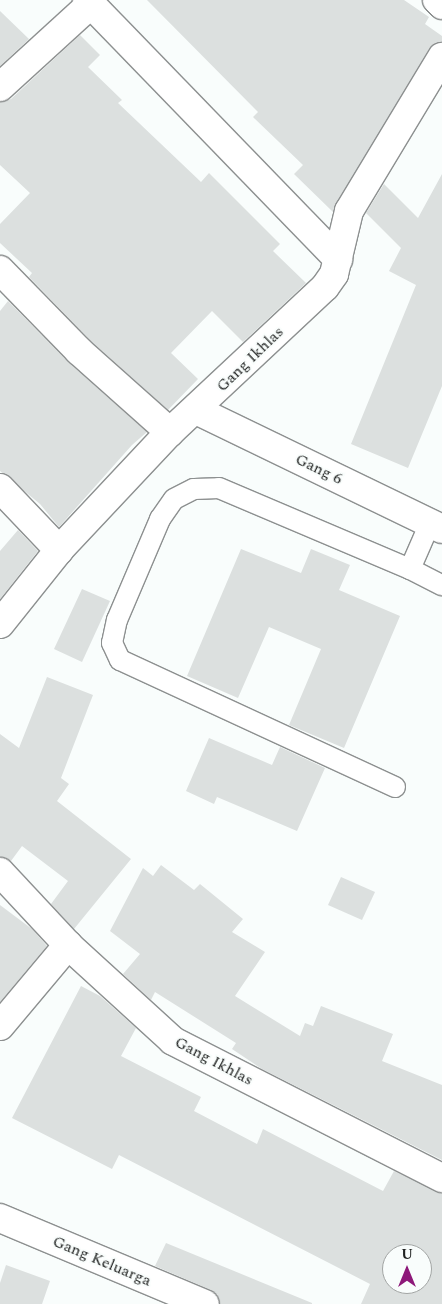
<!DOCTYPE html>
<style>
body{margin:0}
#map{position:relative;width:442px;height:1304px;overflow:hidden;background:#f9fdfc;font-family:Spectral,serif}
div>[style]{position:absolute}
.building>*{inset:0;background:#dce0df}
.roads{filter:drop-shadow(1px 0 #8d9090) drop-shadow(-1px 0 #8d9090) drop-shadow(0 1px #8d9090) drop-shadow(0 -1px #8d9090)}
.service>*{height:20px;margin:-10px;padding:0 10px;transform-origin:10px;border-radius:10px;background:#fff}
.minor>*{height:28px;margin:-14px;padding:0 14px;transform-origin:14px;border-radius:14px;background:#fff}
span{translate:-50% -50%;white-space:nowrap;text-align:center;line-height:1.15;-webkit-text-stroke:4px #f9fdfc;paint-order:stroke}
.street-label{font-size:16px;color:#202221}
.north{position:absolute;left:382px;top:1244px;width:50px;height:50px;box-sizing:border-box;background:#f9fdfc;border:1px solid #a2a5a4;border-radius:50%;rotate:0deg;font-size:14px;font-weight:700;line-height:20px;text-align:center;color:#202221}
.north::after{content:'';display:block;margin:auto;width:18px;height:22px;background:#8d1879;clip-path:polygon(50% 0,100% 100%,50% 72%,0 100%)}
</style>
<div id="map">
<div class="building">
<div style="clip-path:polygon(147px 0,404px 0,429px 17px,425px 24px,442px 36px,442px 41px,429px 49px,333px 212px,294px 174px,303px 165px,253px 117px,258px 112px)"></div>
<div style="clip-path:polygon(0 11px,29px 39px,0 66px)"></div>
<div style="clip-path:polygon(80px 35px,100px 55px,88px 67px,122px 100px,118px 103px,201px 182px,209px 173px,280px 244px,273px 251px,306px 283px,243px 342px,212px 311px,171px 353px,198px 379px,168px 410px,90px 340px,29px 277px,32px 273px,0 243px,0 224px,30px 193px,0 165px,0 102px,11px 99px)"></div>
<div style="clip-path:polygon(442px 174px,442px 386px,408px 468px,351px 444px,416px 285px,389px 271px,401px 248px,366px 213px,384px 184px,418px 218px)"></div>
<div style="clip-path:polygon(8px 301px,69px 363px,147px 432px,132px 445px,59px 527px,40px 504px,0 471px,0 311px)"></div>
<div style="clip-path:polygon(18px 530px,38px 551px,0 599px,0 551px)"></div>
<div style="clip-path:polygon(241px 549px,301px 573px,311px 549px,350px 565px,339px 590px,400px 616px,344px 748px,289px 725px,321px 649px,269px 627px,238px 698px,187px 676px)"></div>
<div style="clip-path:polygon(82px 589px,110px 601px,82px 662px,54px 649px)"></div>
<div style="clip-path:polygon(47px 677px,93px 695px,61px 778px,69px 784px,57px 801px,131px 859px,74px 929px,51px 904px,68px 881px,22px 846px,11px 861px,0 857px,0 734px,19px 748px)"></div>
<div style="clip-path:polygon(209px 738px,272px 765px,280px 747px,325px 768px,297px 831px,217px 797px,214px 804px,186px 791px)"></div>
<div style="clip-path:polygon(161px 865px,194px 890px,200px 884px,243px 919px,232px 932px,265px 952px,235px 996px,300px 1036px,305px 1023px,313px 1026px,321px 1006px,393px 1034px,382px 1061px,442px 1085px,442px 1160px,262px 1069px,232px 1049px,236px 1043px,155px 992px,151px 1000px,123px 974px,140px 954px,110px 931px,143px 868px,153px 876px)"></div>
<div style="clip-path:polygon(341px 877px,375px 892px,362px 920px,328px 905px)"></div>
<div style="clip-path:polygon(0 905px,32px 929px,47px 946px,0 1002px)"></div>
<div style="clip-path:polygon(evenodd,81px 986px,100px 996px,136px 1028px,121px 1056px,201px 1097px,194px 1111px,257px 1144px,263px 1129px,383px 1191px,394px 1171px,442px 1194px,442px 1304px,361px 1304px,370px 1284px,119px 1155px,112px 1169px,12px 1118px,81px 986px,392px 1254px,422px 1254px,422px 1284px,392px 1284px,392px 1254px)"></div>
<div style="clip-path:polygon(166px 1243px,312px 1303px,312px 1304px,220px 1304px,218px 1295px,211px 1290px,155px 1266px)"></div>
<div style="clip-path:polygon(6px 1265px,50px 1281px,42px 1304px,0 1304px,0 1283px)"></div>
</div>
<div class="roads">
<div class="service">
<div style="left:410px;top:569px;width:36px;rotate:27deg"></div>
<div style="left:395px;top:787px;width:303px;rotate:-155.2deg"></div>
<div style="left:120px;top:660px;width:19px;rotate:-115deg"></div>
<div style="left:112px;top:643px;width:24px;rotate:-78deg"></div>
<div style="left:117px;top:620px;width:110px;rotate:-66.9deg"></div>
<div style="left:160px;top:519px;width:24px;rotate:-55deg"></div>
<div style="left:174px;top:499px;width:22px;rotate:-27deg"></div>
<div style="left:194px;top:489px;width:25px;rotate:-2deg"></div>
<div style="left:219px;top:488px;width:207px;rotate:23deg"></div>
<div style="left:410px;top:569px;width:50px;rotate:-66.5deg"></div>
</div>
<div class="minor">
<div style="left:87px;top:0;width:361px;rotate:45.9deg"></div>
<div style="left:437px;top:0;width:7px;rotate:45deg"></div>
<div style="left:0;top:87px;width:123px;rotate:-42.4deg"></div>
<div style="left:0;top:270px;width:113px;rotate:45.7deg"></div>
<div style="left:79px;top:351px;width:122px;rotate:41.7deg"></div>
<div style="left:196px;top:410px;width:273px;rotate:25.8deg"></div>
<div style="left:0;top:488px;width:86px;rotate:46.4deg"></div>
<div style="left:0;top:624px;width:95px;rotate:-51.4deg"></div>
<div style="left:59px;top:550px;width:162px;rotate:-46.8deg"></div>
<div style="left:170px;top:432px;width:212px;rotate:-43.1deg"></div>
<div style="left:325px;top:287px;width:16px;rotate:-55deg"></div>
<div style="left:334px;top:274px;width:65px;rotate:-76.6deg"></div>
<div style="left:349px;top:211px;width:180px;rotate:-58.9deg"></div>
<div style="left:0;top:872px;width:100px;rotate:47deg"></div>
<div style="left:68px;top:945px;width:142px;rotate:42.4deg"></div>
<div style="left:173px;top:1041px;width:302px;rotate:27deg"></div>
<div style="left:0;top:1026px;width:106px;rotate:-50deg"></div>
<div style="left:0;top:1218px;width:222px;rotate:22.8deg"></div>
</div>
</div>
<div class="street-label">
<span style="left:250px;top:359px;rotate:-44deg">Gang Ikhlas</span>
<span style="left:319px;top:469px;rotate:26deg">Gang 6</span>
<span style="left:214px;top:1061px;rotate:28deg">Gang Ikhlas</span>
<span style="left:102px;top:1261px;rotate:23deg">Gang Keluarga</span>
</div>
<div class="north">U</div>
</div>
